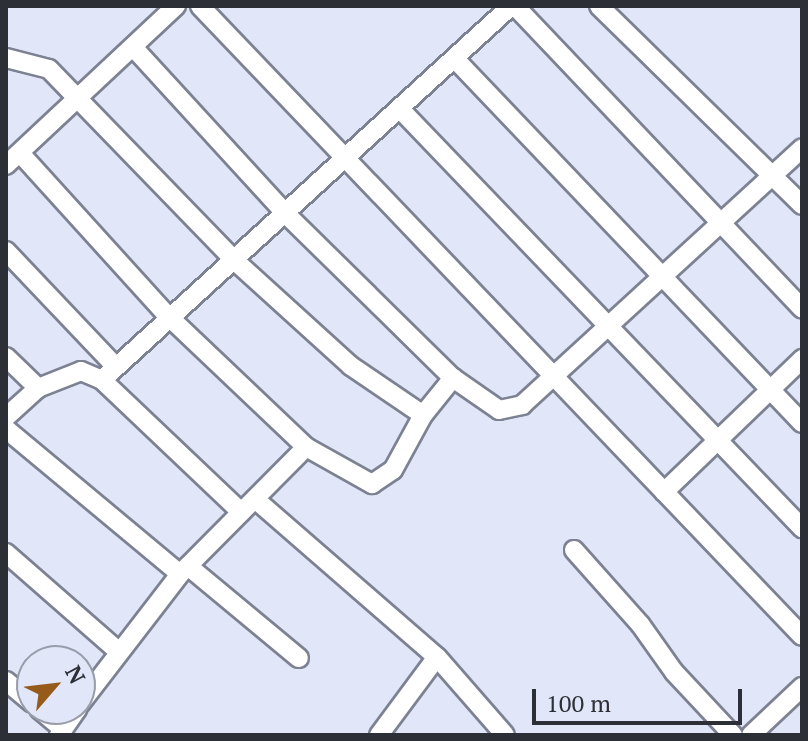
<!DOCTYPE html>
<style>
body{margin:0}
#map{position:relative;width:808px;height:741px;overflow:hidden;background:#e1e6f8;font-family:"PT Serif",serif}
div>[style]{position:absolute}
.roads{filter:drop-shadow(2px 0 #7d8293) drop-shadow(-2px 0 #7d8293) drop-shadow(0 2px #7d8293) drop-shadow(0 -2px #7d8293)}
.minor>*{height:18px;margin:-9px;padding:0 9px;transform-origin:9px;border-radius:9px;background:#fff}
span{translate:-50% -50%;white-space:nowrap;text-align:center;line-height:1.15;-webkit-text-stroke:8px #e1e6f8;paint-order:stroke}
.frame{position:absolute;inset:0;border:8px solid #2d2f36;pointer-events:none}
.north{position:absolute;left:16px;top:645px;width:80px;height:80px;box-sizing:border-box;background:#e1e6f8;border:2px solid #999daa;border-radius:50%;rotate:62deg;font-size:22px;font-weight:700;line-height:32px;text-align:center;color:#2d2f36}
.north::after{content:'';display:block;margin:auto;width:28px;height:36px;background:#965a1b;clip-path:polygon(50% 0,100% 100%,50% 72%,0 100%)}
.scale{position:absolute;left:532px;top:689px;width:210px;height:36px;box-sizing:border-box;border:4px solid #2d2f36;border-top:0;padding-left:10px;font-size:24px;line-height:28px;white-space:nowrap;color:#2d2f36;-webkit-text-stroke:6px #e1e6f8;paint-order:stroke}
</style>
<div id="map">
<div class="roads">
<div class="minor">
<div style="left:200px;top:6px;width:871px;rotate:46.3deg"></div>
<div style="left:515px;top:6px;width:417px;rotate:46.5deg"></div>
<div style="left:599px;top:6px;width:284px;rotate:44.4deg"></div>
<div style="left:133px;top:47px;width:228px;rotate:47.5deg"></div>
<div style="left:287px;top:215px;width:233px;rotate:44.5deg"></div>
<div style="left:6px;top:58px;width:44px;rotate:14.3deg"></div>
<div style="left:49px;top:69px;width:264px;rotate:45.9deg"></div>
<div style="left:233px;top:259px;width:159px;rotate:42.2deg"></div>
<div style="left:351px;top:366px;width:87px;rotate:34.2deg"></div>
<div style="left:455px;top:59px;width:503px;rotate:46.37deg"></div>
<div style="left:400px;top:109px;width:581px;rotate:46.19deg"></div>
<div style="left:20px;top:153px;width:219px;rotate:47.8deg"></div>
<div style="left:167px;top:315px;width:192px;rotate:43.5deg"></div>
<div style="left:6px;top:165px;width:233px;rotate:-43.1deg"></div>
<div style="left:6px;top:251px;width:157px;rotate:46.5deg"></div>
<div style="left:6px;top:357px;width:45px;rotate:44.1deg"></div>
<div style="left:102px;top:380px;width:192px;rotate:43.5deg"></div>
<div style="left:6px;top:417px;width:43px;rotate:-42.2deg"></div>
<div style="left:38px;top:388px;width:46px;rotate:-21.6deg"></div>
<div style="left:81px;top:371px;width:23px;rotate:23deg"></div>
<div style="left:102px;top:380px;width:554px;rotate:-42.44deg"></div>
<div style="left:6px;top:429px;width:226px;rotate:39.8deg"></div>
<div style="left:664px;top:492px;width:192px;rotate:-43.9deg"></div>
<div style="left:255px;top:499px;width:241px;rotate:41deg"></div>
<div style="left:437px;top:657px;width:103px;rotate:48.9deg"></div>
<div style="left:574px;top:550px;width:99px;rotate:48.3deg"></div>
<div style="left:640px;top:624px;width:59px;rotate:54.7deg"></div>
<div style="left:674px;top:672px;width:86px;rotate:46.9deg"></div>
<div style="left:6px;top:553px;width:149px;rotate:41.2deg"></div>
<div style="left:188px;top:566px;width:144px;rotate:39.7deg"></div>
<div style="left:6px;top:681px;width:34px;rotate:40deg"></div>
<div style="left:80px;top:704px;width:164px;rotate:-52.4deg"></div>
<div style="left:180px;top:574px;width:179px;rotate:-45.2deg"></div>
<div style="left:306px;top:447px;width:76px;rotate:29.3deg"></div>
<div style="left:372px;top:484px;width:25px;rotate:-34deg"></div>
<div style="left:393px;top:470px;width:63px;rotate:-61.4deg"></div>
<div style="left:423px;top:415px;width:48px;rotate:-51deg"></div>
<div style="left:453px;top:378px;width:56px;rotate:34.8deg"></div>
<div style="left:499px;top:410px;width:24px;rotate:-12deg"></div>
<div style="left:522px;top:405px;width:380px;rotate:-42.5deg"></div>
<div style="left:39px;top:709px;width:31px;rotate:40deg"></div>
<div style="left:59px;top:735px;width:32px;rotate:-55deg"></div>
<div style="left:379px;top:735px;width:97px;rotate:-53.4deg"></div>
<div style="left:751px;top:735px;width:70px;rotate:-43.3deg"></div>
</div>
</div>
<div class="frame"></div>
<div class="north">N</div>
<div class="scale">100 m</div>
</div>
